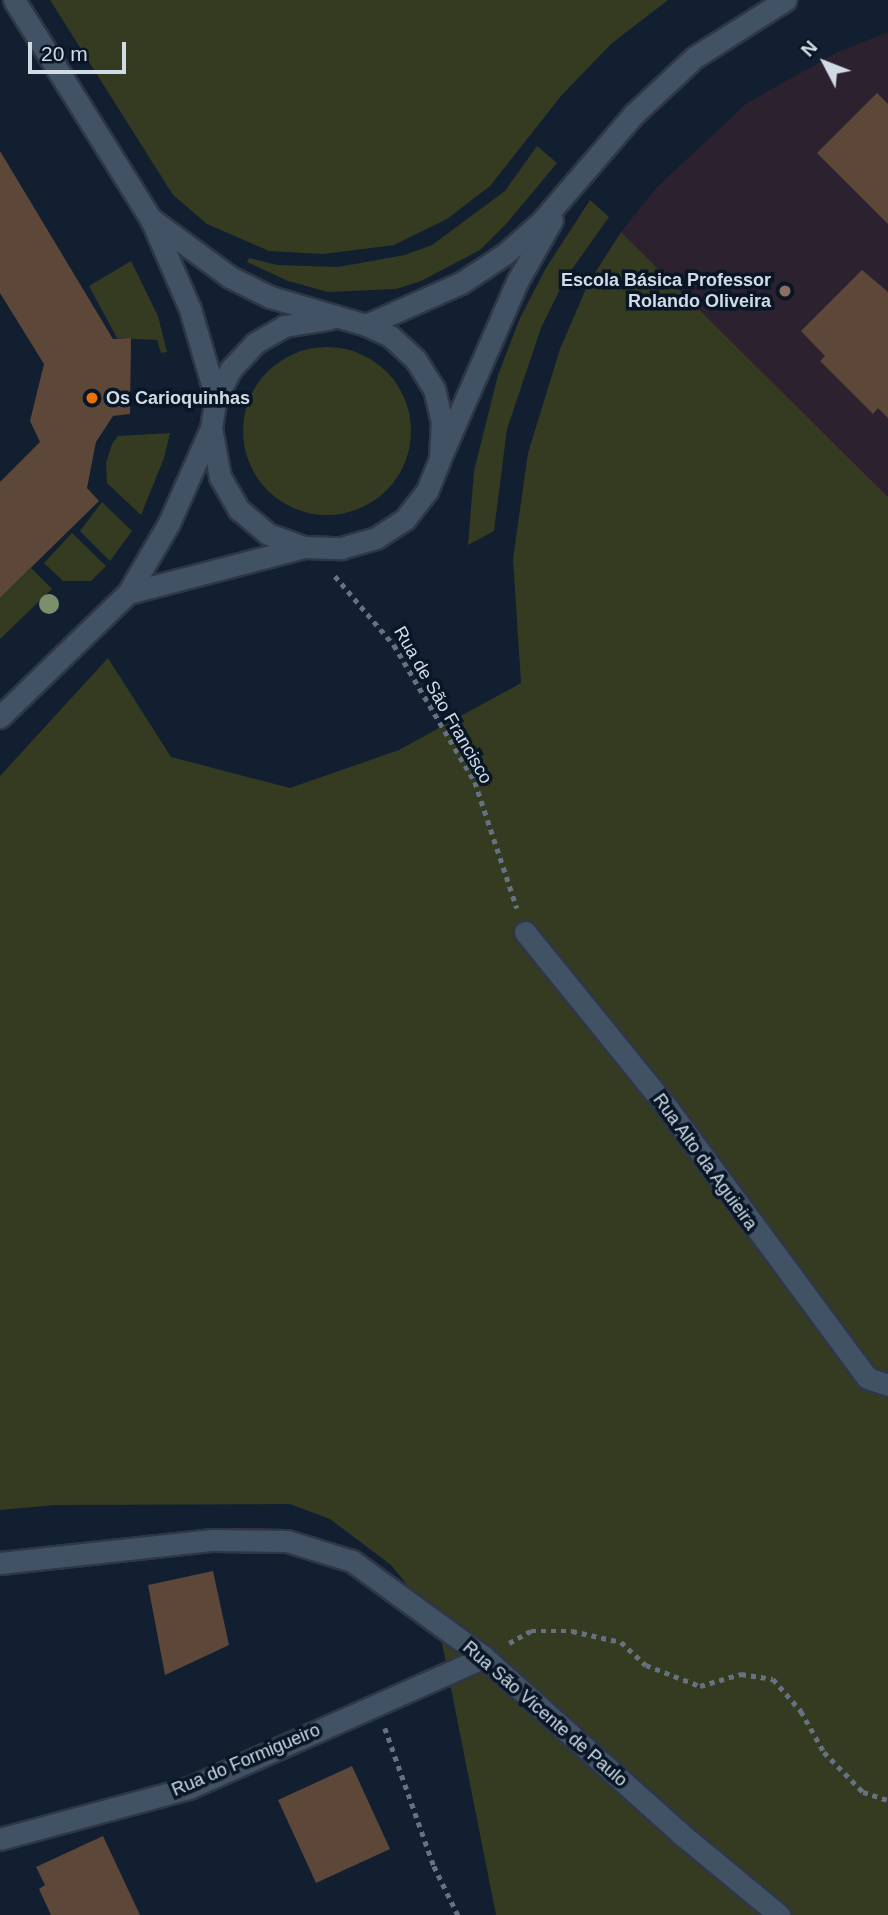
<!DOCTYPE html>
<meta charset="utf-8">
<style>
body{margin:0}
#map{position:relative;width:888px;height:1915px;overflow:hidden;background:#111f30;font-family:Helvetica,sans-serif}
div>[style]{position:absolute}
.education>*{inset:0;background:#2c212f}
.green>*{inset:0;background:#343b20}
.round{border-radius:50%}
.building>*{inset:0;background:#5d4739}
.path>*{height:4.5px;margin-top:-2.25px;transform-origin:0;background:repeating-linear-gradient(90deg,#667281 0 5px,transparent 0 10px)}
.roads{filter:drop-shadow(2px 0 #2f3745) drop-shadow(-2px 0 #2f3745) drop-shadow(0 2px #2f3745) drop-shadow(0 -2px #2f3745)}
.minor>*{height:21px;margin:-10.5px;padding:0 10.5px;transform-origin:10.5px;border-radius:10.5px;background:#425265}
.tertiary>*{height:21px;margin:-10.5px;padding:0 10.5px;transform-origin:10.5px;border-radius:10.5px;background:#425265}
.trees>*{width:20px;height:20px;margin:-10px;border-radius:50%;background:#7c8e6c}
.dots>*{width:19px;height:19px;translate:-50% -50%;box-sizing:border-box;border:4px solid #081626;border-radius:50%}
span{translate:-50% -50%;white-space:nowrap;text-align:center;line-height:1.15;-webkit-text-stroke:7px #081626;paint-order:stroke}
.poi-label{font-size:18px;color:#d1dbe6;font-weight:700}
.right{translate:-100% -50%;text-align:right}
.left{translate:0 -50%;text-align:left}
.street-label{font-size:18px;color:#d1dbe6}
.north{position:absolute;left:790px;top:28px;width:70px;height:70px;-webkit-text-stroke:5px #081626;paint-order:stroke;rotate:312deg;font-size:19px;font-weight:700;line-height:28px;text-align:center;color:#d1dbe6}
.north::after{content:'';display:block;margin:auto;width:24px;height:32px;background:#d1dbe6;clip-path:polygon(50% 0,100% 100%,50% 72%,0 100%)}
.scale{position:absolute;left:28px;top:42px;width:98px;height:32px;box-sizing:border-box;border:4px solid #d1dbe6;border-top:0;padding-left:9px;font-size:21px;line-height:24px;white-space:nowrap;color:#d1dbe6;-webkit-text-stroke:5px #081626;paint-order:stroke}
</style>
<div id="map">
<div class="education">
<div style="clip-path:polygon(888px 32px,888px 497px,621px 232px,657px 187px,747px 103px,838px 52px)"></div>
</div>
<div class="green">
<div style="clip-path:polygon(50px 0,668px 0,611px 44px,561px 96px,490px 186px,447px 219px,394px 245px,323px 254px,269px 251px,207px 224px,173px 195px)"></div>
<div style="clip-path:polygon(537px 146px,557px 163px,507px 223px,480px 250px,421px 281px,396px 289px,328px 292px,288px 281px,247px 262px,249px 258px,277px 265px,338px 267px,405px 255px,432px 245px,505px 191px)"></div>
<div style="clip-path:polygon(590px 200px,609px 217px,565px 279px,541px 328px,507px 429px,494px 531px,468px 545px,474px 471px,498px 375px,520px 318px,546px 268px)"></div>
<div style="clip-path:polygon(621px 232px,888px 497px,888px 1915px,496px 1915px,438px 1623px,391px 1565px,330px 1519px,290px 1504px,56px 1505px,0 1510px,0 776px,108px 658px,171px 757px,290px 788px,399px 750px,521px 683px,513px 559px,528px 453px,560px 349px,588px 284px)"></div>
<div style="clip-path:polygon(131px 261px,158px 316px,167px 352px,161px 353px,157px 340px,117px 338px,89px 286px)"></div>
<div class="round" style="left:243px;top:347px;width:168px;height:168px"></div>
<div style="clip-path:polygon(170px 433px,164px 458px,141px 515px,107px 483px,106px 463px,112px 444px,118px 436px)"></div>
<div style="clip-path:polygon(102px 502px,132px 531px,110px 561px,80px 531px)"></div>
<div style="clip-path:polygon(72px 533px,106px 566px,91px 581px,63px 581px,44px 563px)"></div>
<div style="clip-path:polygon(31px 568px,52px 589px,0 639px,0 598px)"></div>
</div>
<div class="building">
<div style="clip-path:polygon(877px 93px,888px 104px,888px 224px,817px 153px)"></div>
<div style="clip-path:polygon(0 151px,113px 339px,131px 338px,130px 414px,113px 416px,96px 442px,87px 488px,99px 501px,0 598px,0 482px,40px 442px,30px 421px,44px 364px,0 293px)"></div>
<div style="clip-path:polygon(862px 270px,888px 292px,888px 418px,878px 408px,873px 414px,820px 361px,825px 356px,801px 331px)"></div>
<div style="clip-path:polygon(213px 1571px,229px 1645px,165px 1675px,148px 1585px)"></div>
<div style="clip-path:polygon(352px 1766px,390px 1849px,316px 1883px,278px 1800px)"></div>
<div style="clip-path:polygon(103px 1836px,140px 1915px,51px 1915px,39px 1889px,45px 1885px,36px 1867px)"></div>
</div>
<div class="path">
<div style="left:335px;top:576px;width:91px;rotate:49.5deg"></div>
<div style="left:394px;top:645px;width:159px;rotate:59.4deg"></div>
<div style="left:475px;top:782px;width:133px;rotate:71.6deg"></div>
<div style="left:509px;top:1643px;width:25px;rotate:-29deg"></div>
<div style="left:531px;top:1631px;width:41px"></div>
<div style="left:572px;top:1631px;width:50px;rotate:12.7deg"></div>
<div style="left:621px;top:1642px;width:34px;rotate:43deg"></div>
<div style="left:646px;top:1665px;width:58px;rotate:21.3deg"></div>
<div style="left:700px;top:1686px;width:43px;rotate:-16.3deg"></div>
<div style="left:741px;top:1674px;width:32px;rotate:9deg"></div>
<div style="left:773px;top:1679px;width:43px;rotate:48.8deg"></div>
<div style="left:801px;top:1711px;width:47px;rotate:60.7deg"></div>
<div style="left:824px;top:1752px;width:56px;rotate:45.7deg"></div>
<div style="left:863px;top:1792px;width:26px;rotate:18deg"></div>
<div style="left:385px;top:1728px;width:146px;rotate:70.5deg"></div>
<div style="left:434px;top:1866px;width:55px;rotate:63.9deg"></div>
</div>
<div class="roads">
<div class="minor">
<div style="left:366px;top:325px;width:104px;rotate:-23.9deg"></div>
<div style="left:461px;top:283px;width:53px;rotate:-33.4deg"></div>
<div style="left:505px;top:254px;width:48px;rotate:-41.6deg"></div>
<div style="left:541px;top:222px;width:143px;rotate:-49.3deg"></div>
<div style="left:634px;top:114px;width:83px;rotate:-43.1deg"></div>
<div style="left:695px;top:57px;width:107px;rotate:-32.3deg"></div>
<div style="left:441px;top:456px;width:192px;rotate:-66.4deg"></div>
<div style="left:518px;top:280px;width:69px;rotate:-60.5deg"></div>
<div style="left:525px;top:932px;width:229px;rotate:51deg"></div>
<div style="left:669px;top:1110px;width:333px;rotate:53.5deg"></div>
<div style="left:867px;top:1378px;width:22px;rotate:18deg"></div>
<div style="left:0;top:1563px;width:214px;rotate:-6.2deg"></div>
<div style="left:213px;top:1540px;width:74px;rotate:0.8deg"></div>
<div style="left:287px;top:1541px;width:68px;rotate:17.1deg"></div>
<div style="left:352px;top:1561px;width:163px;rotate:36deg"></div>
<div style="left:484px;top:1657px;width:263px;rotate:41.9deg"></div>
<div style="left:680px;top:1833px;width:129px;rotate:39.6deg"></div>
<div style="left:0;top:1839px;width:196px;rotate:-15.1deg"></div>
<div style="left:189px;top:1788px;width:323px;rotate:-23.9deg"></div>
</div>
<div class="tertiary">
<div style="left:14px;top:0;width:258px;rotate:58deg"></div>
<div style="left:151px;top:219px;width:98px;rotate:66.6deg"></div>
<div style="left:190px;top:309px;width:93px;rotate:73.7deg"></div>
<div style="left:304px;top:547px;width:38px;rotate:-160deg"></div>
<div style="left:268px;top:534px;width:38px;rotate:-140deg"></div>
<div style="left:239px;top:510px;width:38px;rotate:-120deg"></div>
<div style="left:220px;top:477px;width:50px;rotate:-100.4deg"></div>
<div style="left:211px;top:428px;width:30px;rotate:-81deg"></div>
<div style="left:216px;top:398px;width:31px;rotate:-63deg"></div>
<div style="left:230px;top:370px;width:37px;rotate:-47deg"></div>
<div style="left:255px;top:343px;width:34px;rotate:-30deg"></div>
<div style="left:284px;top:326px;width:45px;rotate:-9deg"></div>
<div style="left:128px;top:593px;width:182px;rotate:-14.6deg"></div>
<div style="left:304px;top:547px;width:37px;rotate:2deg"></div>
<div style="left:341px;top:548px;width:36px;rotate:-16deg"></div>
<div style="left:376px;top:538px;width:35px;rotate:-33deg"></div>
<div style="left:405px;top:519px;width:36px;rotate:-52deg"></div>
<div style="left:427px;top:491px;width:35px;rotate:-68deg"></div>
<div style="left:440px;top:458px;width:35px;rotate:-87deg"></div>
<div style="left:442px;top:423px;width:35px;rotate:-103deg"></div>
<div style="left:434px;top:389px;width:34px;rotate:-122deg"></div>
<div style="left:416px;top:360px;width:35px;rotate:-137deg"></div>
<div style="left:390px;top:336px;width:26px;rotate:-155deg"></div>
<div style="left:366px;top:325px;width:100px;rotate:-163.7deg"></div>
<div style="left:270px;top:297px;width:45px;rotate:-153.4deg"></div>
<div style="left:230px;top:277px;width:98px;rotate:-143.7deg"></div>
<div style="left:0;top:717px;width:178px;rotate:-44.1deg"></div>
<div style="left:128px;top:593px;width:81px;rotate:-59.6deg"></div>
<div style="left:169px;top:523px;width:104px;rotate:-66.1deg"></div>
</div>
</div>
<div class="trees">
<div style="left:49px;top:604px"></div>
</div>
<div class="dots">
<div style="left:785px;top:291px;background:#8d6e63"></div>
<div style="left:92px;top:398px;background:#e8710a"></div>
</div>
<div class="poi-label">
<span class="right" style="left:771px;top:291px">Escola Básica Professor<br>Rolando Oliveira</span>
<span class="left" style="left:106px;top:398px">Os Carioquinhas</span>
</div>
<div class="street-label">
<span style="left:443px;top:705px;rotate:60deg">Rua de São Francisco</span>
<span style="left:705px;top:1162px;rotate:54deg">Rua Alto da Aguieira</span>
<span style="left:545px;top:1714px;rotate:41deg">Rua São Vicente de Paulo</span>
<span style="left:246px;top:1760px;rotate:-23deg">Rua do Formigueiro</span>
</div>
<div class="north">N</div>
<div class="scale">20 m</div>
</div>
